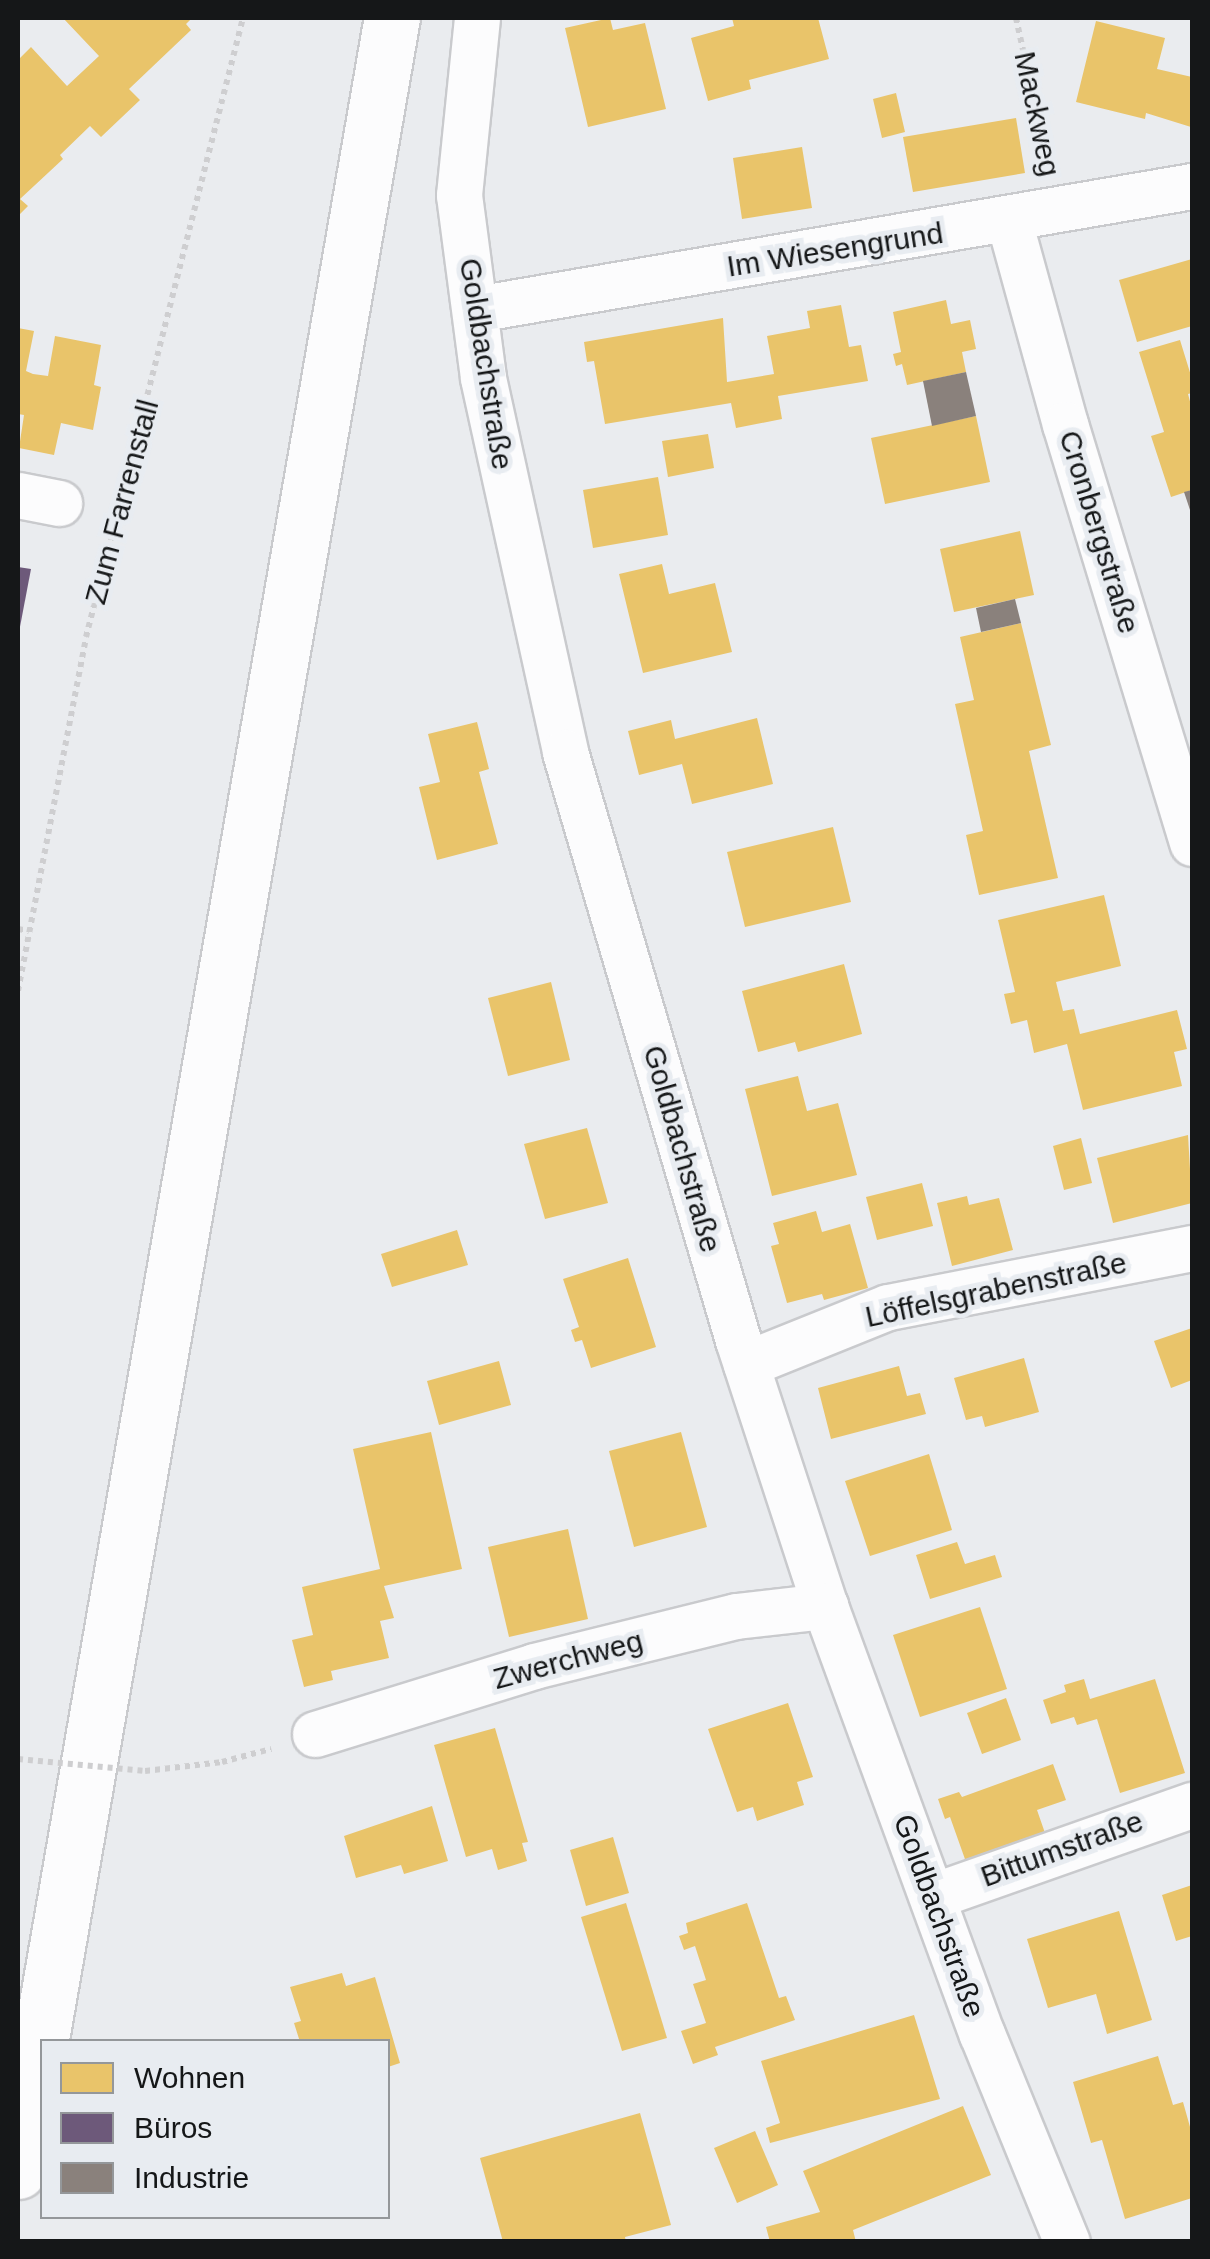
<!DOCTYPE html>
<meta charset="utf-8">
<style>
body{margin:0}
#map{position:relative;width:1210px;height:2259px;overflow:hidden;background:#eaecef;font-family:Arial,sans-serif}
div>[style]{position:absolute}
.homes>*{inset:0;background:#e9c46a}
.offices>*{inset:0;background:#6d597a}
.industry>*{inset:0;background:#8a817c}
.path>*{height:6px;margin-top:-3px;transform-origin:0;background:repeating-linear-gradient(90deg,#ceced0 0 5px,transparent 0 10px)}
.roads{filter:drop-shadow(2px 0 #c9cacd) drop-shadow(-2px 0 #c9cacd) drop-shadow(0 2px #c9cacd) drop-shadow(0 -2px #c9cacd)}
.street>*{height:45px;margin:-22.5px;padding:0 22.5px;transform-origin:22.5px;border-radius:22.5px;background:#fcfcfd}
.secondary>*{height:55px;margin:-27.5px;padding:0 27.5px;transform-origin:27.5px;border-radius:27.5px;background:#fcfcfd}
.path-bridge>*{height:6px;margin-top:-3px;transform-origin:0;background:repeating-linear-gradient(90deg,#ceced0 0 5px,transparent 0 10px)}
span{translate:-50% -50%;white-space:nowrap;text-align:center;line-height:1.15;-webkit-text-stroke:10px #e8ecf1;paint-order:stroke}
.street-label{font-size:30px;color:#151718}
.frame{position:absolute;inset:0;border:20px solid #151718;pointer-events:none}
.legend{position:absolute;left:40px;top:2039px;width:350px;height:180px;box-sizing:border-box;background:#e8ecf1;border:2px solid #94979a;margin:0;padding:12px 18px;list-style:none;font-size:30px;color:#151718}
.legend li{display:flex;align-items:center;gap:20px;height:50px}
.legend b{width:50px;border:2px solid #94979a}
</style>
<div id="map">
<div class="homes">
<div style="clip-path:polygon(63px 18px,192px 18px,186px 24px,191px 30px,129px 89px,140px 100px,101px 137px,90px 126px,60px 155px,63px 159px,20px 199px,28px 206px,18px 216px,18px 60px,31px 47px,67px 86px,99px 56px)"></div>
<div style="clip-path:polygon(610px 18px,613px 30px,645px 23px,666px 109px,588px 127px,565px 28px)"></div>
<div style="clip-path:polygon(732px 18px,818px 18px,829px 59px,749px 80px,751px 89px,708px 101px,691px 38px,734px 26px)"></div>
<div style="clip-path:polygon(1096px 21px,1165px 38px,1157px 69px,1192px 77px,1191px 127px,1146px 113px,1145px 119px,1076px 102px)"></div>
<div style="clip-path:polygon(896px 93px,905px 132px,882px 138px,873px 99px)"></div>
<div style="clip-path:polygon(1016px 118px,1025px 173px,913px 192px,903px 137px)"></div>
<div style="clip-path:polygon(802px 147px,812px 208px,742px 219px,733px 158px)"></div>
<div style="clip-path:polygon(1192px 259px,1192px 326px,1137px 342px,1119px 280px)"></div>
<div style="clip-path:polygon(946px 300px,951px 324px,970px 320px,976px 349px,962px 352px,966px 372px,907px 385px,902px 364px,896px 366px,893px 354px,901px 352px,893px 312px)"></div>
<div style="clip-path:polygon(841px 305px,849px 347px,861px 345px,868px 381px,778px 396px,782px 419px,736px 428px,731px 403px,605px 424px,594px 361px,587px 362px,584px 342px,723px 318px,727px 382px,774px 374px,767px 336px,810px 328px,807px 311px)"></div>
<div style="clip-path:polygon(18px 328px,34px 331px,26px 371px,33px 374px,48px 376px,55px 336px,101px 345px,94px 385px,101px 387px,93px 430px,61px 423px,54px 455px,19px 448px,24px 415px,18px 414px)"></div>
<div style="clip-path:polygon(1180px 340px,1192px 379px,1192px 393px,1188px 394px,1192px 409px,1192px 490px,1171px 497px,1151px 436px,1164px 432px,1139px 352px)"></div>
<div style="clip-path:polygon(976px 416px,990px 482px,885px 504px,871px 438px)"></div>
<div style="clip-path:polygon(708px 434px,714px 468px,668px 477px,662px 441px)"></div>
<div style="clip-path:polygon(658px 477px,668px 535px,593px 548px,583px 490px)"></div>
<div style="clip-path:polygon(1020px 531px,1034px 595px,954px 612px,940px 549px)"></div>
<div style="clip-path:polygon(662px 564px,669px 594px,715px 583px,732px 652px,643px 673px,619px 574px)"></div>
<div style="clip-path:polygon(1021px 623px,1051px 745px,1029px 751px,1058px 878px,979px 895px,966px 835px,983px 831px,955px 704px,974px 700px,960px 637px)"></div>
<div style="clip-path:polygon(757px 718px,773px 784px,692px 804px,682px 764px,639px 775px,628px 731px,671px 720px,675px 739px)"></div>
<div style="clip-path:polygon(477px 722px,489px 769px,479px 772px,498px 844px,437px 860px,419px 787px,440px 782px,428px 734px)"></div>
<div style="clip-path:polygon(833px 827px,851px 902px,745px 927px,727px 852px)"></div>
<div style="clip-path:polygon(1104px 895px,1121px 966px,1056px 982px,1063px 1011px,1074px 1009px,1080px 1034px,1177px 1010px,1187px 1049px,1174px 1052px,1182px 1086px,1083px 1110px,1067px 1044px,1034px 1053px,1027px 1020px,1011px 1024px,1004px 994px,1015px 992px,998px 920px)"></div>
<div style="clip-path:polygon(844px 964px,862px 1034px,798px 1052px,795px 1042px,758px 1052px,742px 991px)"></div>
<div style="clip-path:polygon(551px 982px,570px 1060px,508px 1076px,488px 998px)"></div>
<div style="clip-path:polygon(798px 1076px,807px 1111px,838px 1103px,857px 1175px,772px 1196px,745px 1089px)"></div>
<div style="clip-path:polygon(587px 1128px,608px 1203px,545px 1219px,524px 1144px)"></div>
<div style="clip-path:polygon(1188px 1135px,1192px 1203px,1113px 1223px,1097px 1158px)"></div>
<div style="clip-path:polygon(1081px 1138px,1092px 1183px,1064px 1190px,1053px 1146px)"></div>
<div style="clip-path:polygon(922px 1183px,933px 1226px,877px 1240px,866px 1197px)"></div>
<div style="clip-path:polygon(967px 1196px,969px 1205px,999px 1198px,1013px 1250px,952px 1266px,937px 1203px)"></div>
<div style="clip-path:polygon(816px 1211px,822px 1232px,850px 1224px,868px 1288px,824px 1300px,822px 1294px,787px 1303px,771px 1246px,779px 1244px,773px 1223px)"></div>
<div style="clip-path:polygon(457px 1230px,468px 1265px,392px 1287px,381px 1254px)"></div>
<div style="clip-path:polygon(628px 1258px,656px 1347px,591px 1368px,582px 1340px,575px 1342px,571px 1330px,579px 1327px,563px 1279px)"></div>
<div style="clip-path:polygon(1192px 1328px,1192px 1380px,1171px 1388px,1154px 1341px)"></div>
<div style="clip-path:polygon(1024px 1358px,1039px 1412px,985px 1427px,982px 1416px,966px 1420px,954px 1378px)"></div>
<div style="clip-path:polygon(499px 1361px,511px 1405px,439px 1425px,427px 1381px)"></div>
<div style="clip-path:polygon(899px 1366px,907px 1396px,920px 1393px,926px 1414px,831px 1439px,818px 1388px)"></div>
<div style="clip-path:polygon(431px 1432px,462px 1569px,384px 1586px,394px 1618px,380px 1621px,389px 1658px,331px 1671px,333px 1680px,304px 1687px,292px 1640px,313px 1635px,302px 1587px,380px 1569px,353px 1449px)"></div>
<div style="clip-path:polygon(681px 1432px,707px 1527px,634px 1547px,609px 1451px)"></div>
<div style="clip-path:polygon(929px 1454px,952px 1530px,870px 1556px,845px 1481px)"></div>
<div style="clip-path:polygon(568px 1529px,588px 1619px,509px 1637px,488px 1547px)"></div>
<div style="clip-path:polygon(957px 1542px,965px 1564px,995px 1555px,1002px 1577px,930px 1599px,916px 1555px)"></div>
<div style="clip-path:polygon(980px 1607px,1007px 1689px,920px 1717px,893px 1635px)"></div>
<div style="clip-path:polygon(1084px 1679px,1090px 1699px,1155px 1679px,1185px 1773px,1120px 1793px,1097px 1719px,1077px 1725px,1074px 1717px,1051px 1724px,1043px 1700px,1066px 1692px,1064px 1685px)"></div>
<div style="clip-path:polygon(1006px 1698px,1021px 1740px,982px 1754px,967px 1713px)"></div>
<div style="clip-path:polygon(788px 1703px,813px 1777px,797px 1782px,804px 1805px,757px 1821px,753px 1807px,737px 1812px,708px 1729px)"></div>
<div style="clip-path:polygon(495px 1728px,528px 1842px,522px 1843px,527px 1861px,498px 1870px,492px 1849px,466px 1857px,434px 1745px)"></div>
<div style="clip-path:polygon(1053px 1764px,1066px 1800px,1037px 1810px,1045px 1833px,966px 1862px,950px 1817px,945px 1819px,938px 1799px,959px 1792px,962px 1797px)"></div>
<div style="clip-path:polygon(432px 1806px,448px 1861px,404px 1874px,401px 1865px,356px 1878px,344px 1836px)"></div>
<div style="clip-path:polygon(613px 1837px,629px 1893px,586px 1906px,570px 1850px)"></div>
<div style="clip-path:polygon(1192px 1885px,1192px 1936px,1176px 1941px,1162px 1895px)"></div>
<div style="clip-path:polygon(626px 1903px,667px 2038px,622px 2051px,581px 1917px)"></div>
<div style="clip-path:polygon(747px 1903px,779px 1998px,786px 1996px,795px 2020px,715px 2047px,718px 2055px,693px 2064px,681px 2031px,706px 2023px,693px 1984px,706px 1980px,695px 1946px,684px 1950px,679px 1936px,688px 1933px,686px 1923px)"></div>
<div style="clip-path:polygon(1119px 1911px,1152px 2020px,1107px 2034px,1096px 1994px,1048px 2008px,1027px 1939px)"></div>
<div style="clip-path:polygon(342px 1973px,346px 1986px,375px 1977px,400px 2063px,388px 2067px,388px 2042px,300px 2042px,294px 2023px,301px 2021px,290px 1987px)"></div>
<div style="clip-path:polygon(914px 2015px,940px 2099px,770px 2143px,766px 2128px,780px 2123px,761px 2061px)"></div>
<div style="clip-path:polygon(1158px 2056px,1173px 2105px,1183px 2102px,1192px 2134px,1192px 2198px,1125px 2219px,1102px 2140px,1091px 2143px,1073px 2082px)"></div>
<div style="clip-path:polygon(963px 2106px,991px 2175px,853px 2230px,856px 2242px,770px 2242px,766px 2227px,820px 2212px,803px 2171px)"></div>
<div style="clip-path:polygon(640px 2113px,671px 2225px,625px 2237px,626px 2242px,503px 2242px,480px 2158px)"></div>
<div style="clip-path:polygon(755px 2131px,778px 2185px,737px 2203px,714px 2148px)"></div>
</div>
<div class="offices">
<div style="clip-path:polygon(18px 567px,31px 569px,19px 632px,18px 632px)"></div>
</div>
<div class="industry">
<div style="clip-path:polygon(966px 372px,976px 416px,932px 426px,923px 381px)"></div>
<div style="clip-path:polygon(1192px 490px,1192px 516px,1184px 492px)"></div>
<div style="clip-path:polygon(1015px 599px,1021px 623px,981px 632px,976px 608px)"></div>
</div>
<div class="path">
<div style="left:1016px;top:18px;width:148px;rotate:77.6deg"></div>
<div style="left:18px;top:929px;width:11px;rotate:10deg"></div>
<div style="left:18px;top:991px;width:360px;rotate:-79.1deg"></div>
<div style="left:86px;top:637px;width:639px;rotate:-75.77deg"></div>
<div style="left:145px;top:1771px;width:78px;rotate:-6.7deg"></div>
<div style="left:222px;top:1762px;width:51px;rotate:-14.9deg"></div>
</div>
<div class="roads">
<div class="street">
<div style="left:477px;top:18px;width:178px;rotate:95.8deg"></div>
<div style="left:459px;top:195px;width:185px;rotate:82.5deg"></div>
<div style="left:483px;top:378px;width:383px;rotate:77.6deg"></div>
<div style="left:565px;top:752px;width:613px;rotate:73.61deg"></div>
<div style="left:738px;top:1340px;width:280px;rotate:71.9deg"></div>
<div style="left:825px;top:1606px;width:456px;rotate:69.9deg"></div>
<div style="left:982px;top:2034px;width:225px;rotate:67.8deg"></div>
<div style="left:1009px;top:221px;width:211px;rotate:74.6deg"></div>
<div style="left:1065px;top:424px;width:438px;rotate:73.1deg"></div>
<div style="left:476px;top:309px;width:726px;rotate:-9.75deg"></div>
<div style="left:18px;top:495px;width:42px;rotate:11deg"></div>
<div style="left:746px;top:1364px;width:153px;rotate:-21.9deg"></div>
<div style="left:888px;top:1307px;width:310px;rotate:-11deg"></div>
<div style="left:315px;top:1734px;width:229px;rotate:-17.2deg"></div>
<div style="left:534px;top:1666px;width:208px;rotate:-13.9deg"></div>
<div style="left:736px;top:1616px;width:90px;rotate:-6.4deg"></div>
<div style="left:933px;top:1896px;width:275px;rotate:-19.4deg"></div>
</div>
<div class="secondary">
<div style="left:18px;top:2171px;width:2185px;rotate:-80.15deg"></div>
</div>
</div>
<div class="path-bridge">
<div style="left:18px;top:1759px;width:128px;rotate:5.4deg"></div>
</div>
<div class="street-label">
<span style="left:1037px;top:114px;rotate:78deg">Mackweg</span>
<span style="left:835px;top:250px;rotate:-9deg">Im Wiesengrund</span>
<span style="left:486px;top:364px;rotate:81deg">Goldbachstraße</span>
<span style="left:122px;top:502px;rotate:-75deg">Zum Farrenstall</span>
<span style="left:1099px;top:532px;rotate:73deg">Cronbergstraße</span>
<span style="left:682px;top:1149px;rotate:74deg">Goldbachstraße</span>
<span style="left:996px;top:1290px;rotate:-12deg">Löffelsgrabenstraße</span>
<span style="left:568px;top:1660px;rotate:-15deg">Zwerchweg</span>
<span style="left:1062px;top:1849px;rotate:-20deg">Bittumstraße</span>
<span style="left:939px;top:1916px;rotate:70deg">Goldbachstraße</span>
</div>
<div class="frame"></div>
<ul class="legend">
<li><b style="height:28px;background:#e9c46a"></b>Wohnen</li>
<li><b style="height:28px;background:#6d597a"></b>Büros</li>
<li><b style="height:28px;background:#8a817c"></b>Industrie</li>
</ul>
</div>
